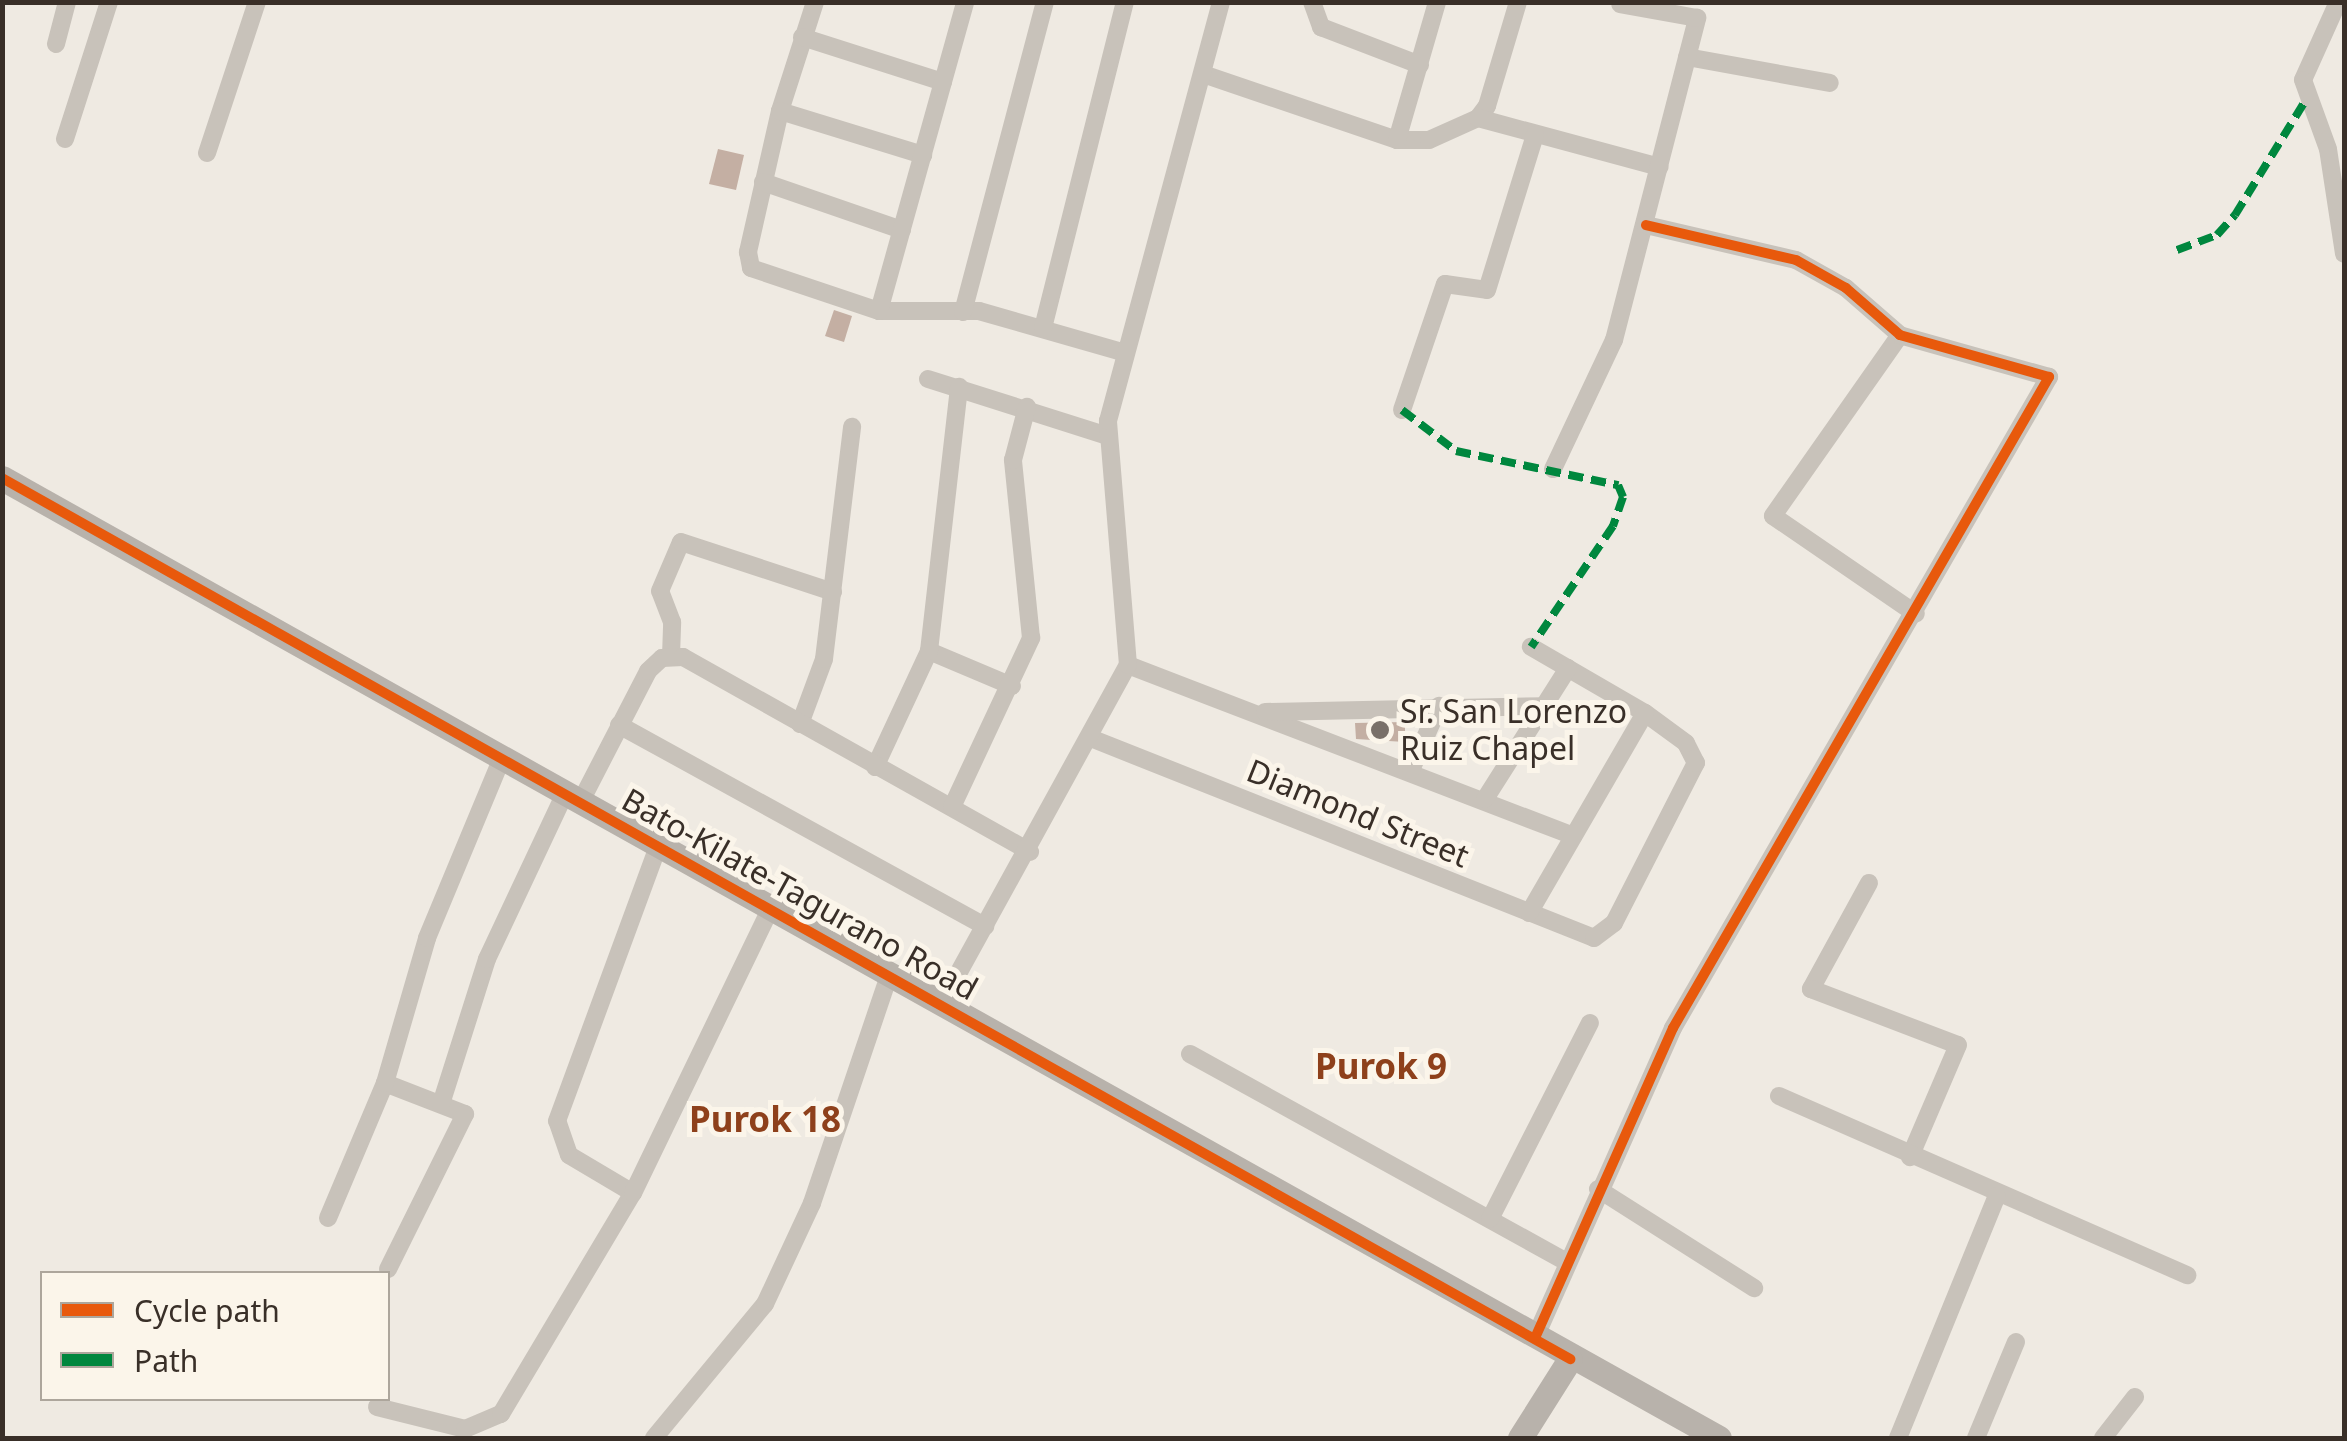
<!DOCTYPE html>
<style>
body{margin:0}
#map{position:relative;width:2347px;height:1441px;overflow:hidden;background:#efeae2;font-family:"Noto Sans",sans-serif}
div>[style]{position:absolute}
.building>*{inset:0;background:#c4afa3}
.street>*{height:18px;margin:-9px;padding:0 9px;transform-origin:9px;border-radius:9px;background:#c8c2ba}
.secondary>*{height:25px;margin:-12.5px;padding:0 12.5px;transform-origin:12.5px;border-radius:12.5px;background:#b8b2ab}
.quiet>*{height:8px;margin-top:-4px;transform-origin:0;background:repeating-linear-gradient(90deg,#00873e 0 15px,transparent 0 23px)}
.cycleway>*{height:10px;margin:-5px;padding:0 5px;transform-origin:5px;border-radius:5px;background:#e8590c}
.dots>*{width:28px;height:28px;translate:-50% -50%;box-sizing:border-box;border:5px solid #fbf5ea;border-radius:50%}
span{translate:-50% -50%;white-space:nowrap;text-align:center;line-height:1.15;-webkit-text-stroke:10px #fbf5ea;paint-order:stroke}
.poi-label{font-size:32px;color:#392f28}
.left{translate:0 -50%;text-align:left}
.street-label{font-size:32px;color:#392f28}
.neighbourhood-label{font-size:35px;color:#8e401b;font-weight:700}
.frame{position:absolute;inset:0;border:5px solid #392f28;pointer-events:none}
.legend{position:absolute;left:40px;top:1271px;width:350px;height:130px;box-sizing:border-box;background:#fbf5ea;border:2px solid #ada69c;margin:0;padding:12px 18px;list-style:none;font-size:30px;color:#392f28}
.legend li{display:flex;align-items:center;gap:20px;height:50px}
.legend b{width:50px;border:2px solid #ada69c}
</style>
<div id="map">
<div class="building">
<div style="clip-path:polygon(718px 149px,744px 155px,736px 190px,709px 184px)"></div>
<div style="clip-path:polygon(834px 310px,852px 316px,844px 342px,825px 336px)"></div>
<div style="clip-path:polygon(1405px 722px,1405px 742px,1356px 739px,1355px 723px)"></div>
</div>
<div class="street">
<div style="left:815px;top:2px;width:114px;rotate:107.8deg"></div>
<div style="left:780px;top:111px;width:145px;rotate:102.8deg"></div>
<div style="left:748px;top:252px;width:16px;rotate:79deg"></div>
<div style="left:751px;top:268px;width:135px;rotate:18.6deg"></div>
<div style="left:879px;top:311px;width:100px"></div>
<div style="left:979px;top:311px;width:152px;rotate:16deg"></div>
<div style="left:1312px;top:2px;width:27px;rotate:70deg"></div>
<div style="left:1321px;top:27px;width:106px;rotate:21deg"></div>
<div style="left:2338px;top:2px;width:85px;rotate:114.2deg"></div>
<div style="left:2303px;top:80px;width:73px;rotate:70.1deg"></div>
<div style="left:2328px;top:149px;width:106px;rotate:81.3deg"></div>
<div style="left:802px;top:37px;width:148px;rotate:17.7deg"></div>
<div style="left:56px;top:44px;width:43px;rotate:-75.3deg"></div>
<div style="left:1687px;top:57px;width:145px;rotate:10.3deg"></div>
<div style="left:1203px;top:74px;width:205px;rotate:18.8deg"></div>
<div style="left:1397px;top:140px;width:32px"></div>
<div style="left:1429px;top:140px;width:54px;rotate:-24.2deg"></div>
<div style="left:1478px;top:118px;width:15px;rotate:-53deg"></div>
<div style="left:1487px;top:106px;width:109px;rotate:-73.4deg"></div>
<div style="left:780px;top:111px;width:150px;rotate:17.1deg"></div>
<div style="left:1478px;top:118px;width:188px;rotate:15.1deg"></div>
<div style="left:65px;top:139px;width:144px;rotate:-72.2deg"></div>
<div style="left:1397px;top:140px;width:144px;rotate:-73.8deg"></div>
<div style="left:207px;top:153px;width:159px;rotate:-71.7deg"></div>
<div style="left:763px;top:182px;width:147px;rotate:19.1deg"></div>
<div style="left:879px;top:311px;width:321px;rotate:-74.4deg"></div>
<div style="left:963px;top:312px;width:321px;rotate:-75.2deg"></div>
<div style="left:1043px;top:328px;width:336px;rotate:-75.9deg"></div>
<div style="left:1900px;top:335px;width:221px;rotate:125.1deg"></div>
<div style="left:1773px;top:516px;width:173px;rotate:34.4deg"></div>
<div style="left:928px;top:379px;width:189px;rotate:17.6deg"></div>
<div style="left:1402px;top:410px;width:133px;rotate:-71.2deg"></div>
<div style="left:1445px;top:284px;width:42px;rotate:8.1deg"></div>
<div style="left:1487px;top:290px;width:162px;rotate:-72.8deg"></div>
<div style="left:1553px;top:469px;width:143px;rotate:-64.7deg"></div>
<div style="left:1614px;top:340px;width:333px;rotate:-75.5deg"></div>
<div style="left:1697px;top:18px;width:78px;rotate:-169.7deg"></div>
<div style="left:929px;top:651px;width:90px;rotate:22.9deg"></div>
<div style="left:671px;top:656px;width:34px;rotate:-88deg"></div>
<div style="left:672px;top:622px;width:33px;rotate:-111deg"></div>
<div style="left:660px;top:591px;width:53px;rotate:-66.8deg"></div>
<div style="left:681px;top:542px;width:160px;rotate:18.2deg"></div>
<div style="left:1128px;top:665px;width:477px;rotate:21deg"></div>
<div style="left:1265px;top:712px;width:279px;rotate:-1.2deg"></div>
<div style="left:800px;top:724px;width:69px;rotate:-69.7deg"></div>
<div style="left:824px;top:659px;width:234px;rotate:-83.1deg"></div>
<div style="left:619px;top:725px;width:418px;rotate:28.8deg"></div>
<div style="left:1093px;top:739px;width:539px;rotate:21.66deg"></div>
<div style="left:1594px;top:938px;width:25px;rotate:-37deg"></div>
<div style="left:1614px;top:923px;width:180px;rotate:-62.9deg"></div>
<div style="left:1696px;top:763px;width:22px;rotate:-117deg"></div>
<div style="left:1686px;top:743px;width:51px;rotate:-143.8deg"></div>
<div style="left:1645px;top:713px;width:132px;rotate:-149.9deg"></div>
<div style="left:875px;top:767px;width:128px;rotate:-65deg"></div>
<div style="left:929px;top:651px;width:266px;rotate:-83.5deg"></div>
<div style="left:1411px;top:770px;width:70px;rotate:-66.4deg"></div>
<div style="left:1485px;top:799px;width:155px;rotate:-57.6deg"></div>
<div style="left:581px;top:801px;width:146px;rotate:-62.7deg"></div>
<div style="left:648px;top:671px;width:19px;rotate:-43deg"></div>
<div style="left:662px;top:658px;width:21px;rotate:-3deg"></div>
<div style="left:683px;top:657px;width:398px;rotate:29.3deg"></div>
<div style="left:952px;top:807px;width:187px;rotate:-64.9deg"></div>
<div style="left:1031px;top:638px;width:179px;rotate:-95.8deg"></div>
<div style="left:1013px;top:460px;width:55px;rotate:-75.2deg"></div>
<div style="left:1869px;top:883px;width:121px;rotate:118.7deg"></div>
<div style="left:1811px;top:989px;width:157px;rotate:20.9deg"></div>
<div style="left:1958px;top:1045px;width:122px;rotate:113.2deg"></div>
<div style="left:1529px;top:913px;width:231px;rotate:-59.9deg"></div>
<div style="left:943px;top:1001px;width:384px;rotate:-61.2deg"></div>
<div style="left:1128px;top:665px;width:245px;rotate:-94.7deg"></div>
<div style="left:1108px;top:421px;width:434px;rotate:-74.9deg"></div>
<div style="left:1190px;top:1054px;width:431px;rotate:28.9deg"></div>
<div style="left:385px;top:1083px;width:86px;rotate:21.2deg"></div>
<div style="left:465px;top:1114px;width:173px;rotate:116.4deg"></div>
<div style="left:1779px;top:1096px;width:446px;rotate:23.7deg"></div>
<div style="left:441px;top:1104px;width:152px;rotate:-72.4deg"></div>
<div style="left:487px;top:959px;width:183px;rotate:-64.8deg"></div>
<div style="left:1598px;top:1189px;width:185px;rotate:32.4deg"></div>
<div style="left:633px;top:1193px;width:74px;rotate:-149.3deg"></div>
<div style="left:569px;top:1155px;width:36px;rotate:-109deg"></div>
<div style="left:557px;top:1121px;width:295px;rotate:-69.8deg"></div>
<div style="left:328px;top:1218px;width:147px;rotate:-67.1deg"></div>
<div style="left:385px;top:1083px;width:151px;rotate:-73.8deg"></div>
<div style="left:427px;top:938px;width:195px;rotate:-67.4deg"></div>
<div style="left:1490px;top:1219px;width:220px;rotate:-63deg"></div>
<div style="left:1535px;top:1338px;width:339px;rotate:-66deg"></div>
<div style="left:1673px;top:1028px;width:752px;rotate:-59.99deg"></div>
<div style="left:2049px;top:377px;width:155px;rotate:-164.3deg"></div>
<div style="left:1900px;top:335px;width:72px;rotate:-139deg"></div>
<div style="left:1846px;top:288px;width:57px;rotate:-150.8deg"></div>
<div style="left:1796px;top:260px;width:154px;rotate:-166.9deg"></div>
<div style="left:377px;top:1407px;width:91px;rotate:14deg"></div>
<div style="left:465px;top:1429px;width:39px;rotate:-23deg"></div>
<div style="left:501px;top:1414px;width:257px;rotate:-59.2deg"></div>
<div style="left:633px;top:1193px;width:318px;rotate:-64.2deg"></div>
<div style="left:654px;top:1438px;width:174px;rotate:-50.4deg"></div>
<div style="left:765px;top:1304px;width:111px;rotate:-65deg"></div>
<div style="left:812px;top:1203px;width:243px;rotate:-71.3deg"></div>
<div style="left:1898px;top:1438px;width:261px;rotate:-67.8deg"></div>
<div style="left:1976px;top:1438px;width:104px;rotate:-67.4deg"></div>
<div style="left:2103px;top:1438px;width:52px;rotate:-52deg"></div>
</div>
<div class="secondary">
<div style="left:2px;top:478px;width:1967px;rotate:29.21deg"></div>
<div style="left:1520px;top:1438px;width:93px;rotate:-57.7deg"></div>
</div>
<div class="quiet">
<div style="left:2177px;top:250px;width:43px;rotate:-20.6deg"></div>
<div style="left:2217px;top:235px;width:27px;rotate:-48deg"></div>
<div style="left:2235px;top:215px;width:134px;rotate:-58.4deg"></div>
<div style="left:1402px;top:410px;width:68px;rotate:37.2deg"></div>
<div style="left:1456px;top:451px;width:166px;rotate:11.9deg"></div>
<div style="left:1618px;top:485px;width:13px;rotate:67deg"></div>
<div style="left:1623px;top:497px;width:31px;rotate:109deg"></div>
<div style="left:1613px;top:526px;width:146px;rotate:124.1deg"></div>
</div>
<div class="cycleway">
<div style="left:2px;top:478px;width:1799px;rotate:29.33deg"></div>
<div style="left:1535px;top:1338px;width:339px;rotate:-66deg"></div>
<div style="left:1673px;top:1028px;width:752px;rotate:-59.99deg"></div>
<div style="left:2049px;top:377px;width:155px;rotate:-164.3deg"></div>
<div style="left:1900px;top:335px;width:72px;rotate:-139deg"></div>
<div style="left:1846px;top:288px;width:57px;rotate:-150.8deg"></div>
<div style="left:1796px;top:260px;width:154px;rotate:-166.9deg"></div>
</div>
<div class="dots">
<div style="left:1380px;top:730px;background:#797069"></div>
</div>
<div class="poi-label">
<span class="left" style="left:1400px;top:730px">Sr. San Lorenzo<br>Ruiz Chapel</span>
</div>
<div class="street-label">
<span style="left:1358px;top:813px;rotate:22deg">Diamond Street</span>
<span style="left:800px;top:894px;rotate:29deg">Bato-Kilate-Tagurano Road</span>
</div>
<div class="neighbourhood-label">
<span style="left:1381px;top:1066px">Purok 9</span>
<span style="left:765px;top:1119px">Purok 18</span>
</div>
<div class="frame"></div>
<ul class="legend">
<li><b style="height:12px;background:#e8590c"></b>Cycle path</li>
<li><b style="height:12px;background:#00873e"></b>Path</li>
</ul>
</div>
